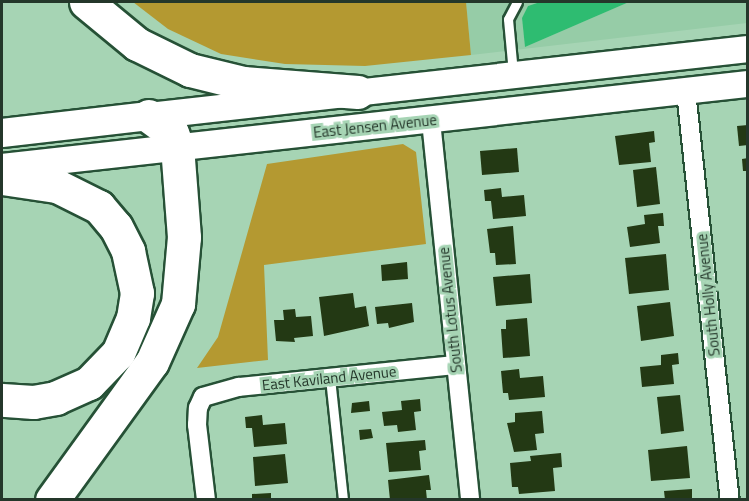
<!DOCTYPE html>
<style>
body{margin:0}
#map{position:relative;width:749px;height:501px;overflow:hidden;background:#a6d4b4;font-family:"Titillium Web",sans-serif}
div>[style]{position:absolute}
.built>*{inset:0;background:#96cca7}
.green>*{inset:0;background:#b49931}
.water>*{inset:0;background:#2ebc71}
.building>*{inset:0;background:#233914}
.roads{filter:drop-shadow(2px 0 #265136) drop-shadow(-2px 0 #265136) drop-shadow(0 2px #265136) drop-shadow(0 -2px #265136)}
.lane>*{height:9px;margin:-4.5px;padding:0 4.5px;transform-origin:4.5px;border-radius:4.5px;background:#fff}
.street>*{height:18px;margin:-9px;padding:0 9px;transform-origin:9px;border-radius:9px;background:#fff}
.secondary>*{height:26px;margin:-13px;padding:0 13px;transform-origin:13px;border-radius:13px;background:#fff}
.primary>*{height:28px;margin:-14px;padding:0 14px;transform-origin:14px;border-radius:14px;background:#fff}
.highway>*{height:33px;margin:-16.5px;padding:0 16.5px;transform-origin:16.5px;border-radius:16.5px;background:#fff}
span{translate:-50% -50%;white-space:nowrap;text-align:center;line-height:1.15;-webkit-text-stroke:6px #a6d4b4;paint-order:stroke}
.street-label{font-size:15px;color:#24372a}
.frame{position:absolute;inset:0;border:3px solid #24372a;pointer-events:none}
</style>
<div id="map">
<div class="built">
<div style="clip-path:polygon(466px 2px,540px 2px,528px 6px,522px 18px,525px 47px,629px 2px,747px 2px,747px 23px,471px 55px)"></div>
</div>
<div class="green">
<div style="clip-path:polygon(133px 2px,466px 2px,471px 55px,365px 66px,285px 64px,221px 54px,168px 29px)"></div>
<div style="clip-path:polygon(403px 144px,416px 152px,426px 244px,264px 265px,268px 360px,197px 368px,218px 337px,267px 164px)"></div>
</div>
<div class="water">
<div style="clip-path:polygon(540px 2px,629px 2px,525px 47px,522px 18px,528px 6px)"></div>
</div>
<div class="building">
<div style="clip-path:polygon(748px 125px,748px 145px,739px 146px,737px 126px)"></div>
<div style="clip-path:polygon(654px 131px,655px 142px,649px 143px,651px 162px,619px 165px,615px 136px)"></div>
<div style="clip-path:polygon(517px 148px,519px 172px,482px 175px,480px 151px)"></div>
<div style="clip-path:polygon(748px 158px,748px 171px,743px 171px,742px 159px)"></div>
<div style="clip-path:polygon(656px 167px,660px 204px,637px 207px,633px 170px)"></div>
<div style="clip-path:polygon(501px 188px,502px 197px,524px 195px,526px 216px,493px 219px,491px 201px,485px 201px,484px 190px)"></div>
<div style="clip-path:polygon(663px 213px,664px 226px,658px 226px,660px 243px,630px 247px,627px 227px,645px 224px,644px 215px)"></div>
<div style="clip-path:polygon(513px 226px,516px 264px,496px 265px,495px 253px,490px 253px,487px 229px)"></div>
<div style="clip-path:polygon(666px 254px,669px 290px,629px 294px,625px 258px)"></div>
<div style="clip-path:polygon(407px 262px,408px 279px,382px 281px,381px 265px)"></div>
<div style="clip-path:polygon(530px 274px,532px 303px,496px 306px,493px 277px)"></div>
<div style="clip-path:polygon(353px 293px,355px 308px,366px 306px,369px 326px,324px 336px,319px 297px)"></div>
<div style="clip-path:polygon(670px 302px,674px 336px,641px 341px,637px 306px)"></div>
<div style="clip-path:polygon(412px 303px,414px 322px,389px 328px,388px 323px,377px 324px,375px 307px)"></div>
<div style="clip-path:polygon(295px 309px,296px 317px,311px 316px,313px 336px,294px 338px,295px 342px,276px 341px,274px 320px,284px 320px,283px 310px)"></div>
<div style="clip-path:polygon(527px 318px,530px 356px,503px 358px,501px 329px,506px 329px,506px 320px)"></div>
<div style="clip-path:polygon(678px 353px,679px 364px,672px 365px,674px 384px,642px 387px,640px 367px,661px 365px,661px 355px)"></div>
<div style="clip-path:polygon(519px 369px,520px 378px,543px 376px,545px 397px,509px 400px,508px 393px,503px 393px,501px 371px)"></div>
<div style="clip-path:polygon(680px 395px,684px 431px,661px 434px,657px 397px)"></div>
<div style="clip-path:polygon(420px 399px,421px 411px,414px 412px,416px 430px,398px 432px,397px 425px,384px 426px,382px 412px,402px 410px,401px 401px)"></div>
<div style="clip-path:polygon(369px 401px,370px 411px,351px 413px,352px 403px)"></div>
<div style="clip-path:polygon(542px 411px,544px 433px,535px 434px,537px 450px,514px 452px,507px 423px,515px 422px,515px 413px)"></div>
<div style="clip-path:polygon(262px 415px,263px 425px,285px 423px,287px 444px,254px 447px,252px 428px,246px 428px,245px 417px)"></div>
<div style="clip-path:polygon(371px 429px,373px 438px,360px 440px,359px 430px)"></div>
<div style="clip-path:polygon(425px 440px,426px 450px,419px 451px,421px 470px,389px 472px,386px 443px)"></div>
<div style="clip-path:polygon(687px 446px,690px 478px,651px 481px,648px 450px)"></div>
<div style="clip-path:polygon(561px 453px,562px 467px,553px 468px,555px 491px,519px 494px,518px 487px,512px 487px,510px 463px,531px 461px,530px 456px)"></div>
<div style="clip-path:polygon(285px 454px,288px 483px,255px 486px,253px 457px)"></div>
<div style="clip-path:polygon(429px 475px,431px 490px,426px 490px,427px 500px,390px 500px,388px 480px)"></div>
<div style="clip-path:polygon(692px 489px,692px 500px,665px 500px,664px 491px)"></div>
<div style="clip-path:polygon(271px 493px,271px 500px,252px 500px,252px 494px)"></div>
</div>
<div class="roads">
<div class="lane">
<div style="left:513px;top:73px;width:54px;rotate:-95.3deg"></div>
<div style="left:508px;top:19px;width:19px;rotate:-62deg"></div>
<div style="left:330px;top:378px;width:123px;rotate:83.9deg"></div>
</div>
<div class="street">
<div style="left:686px;top:91px;width:411px;rotate:83.9deg"></div>
<div style="left:431px;top:121px;width:381px;rotate:84.1deg"></div>
<div style="left:206px;top:500px;width:76px;rotate:-96.8deg"></div>
<div style="left:197px;top:425px;width:17px;rotate:-87deg"></div>
<div style="left:198px;top:408px;width:12px;rotate:-66deg"></div>
<div style="left:203px;top:397px;width:37px;rotate:-16deg"></div>
<div style="left:239px;top:387px;width:218px;rotate:-5.8deg"></div>
</div>
<div class="secondary">
<div style="left:149px;top:116px;width:603px;rotate:-6.38deg"></div>
<div style="left:2px;top:167px;width:751px;rotate:-6.35deg"></div>
</div>
<div class="primary">
<div style="left:2px;top:133px;width:148px;rotate:-6.6deg"></div>
</div>
<div class="highway">
<div style="left:86px;top:2px;width:66px;rotate:39.5deg"></div>
<div style="left:137px;top:44px;width:59px;rotate:26.1deg"></div>
<div style="left:190px;top:70px;width:55px;rotate:13.8deg"></div>
<div style="left:243px;top:83px;width:115px;rotate:4.5deg"></div>
<div style="left:2px;top:178px;width:56px;rotate:8.3deg"></div>
<div style="left:57px;top:186px;width:47px;rotate:26.6deg"></div>
<div style="left:99px;top:207px;width:26px;rotate:50deg"></div>
<div style="left:116px;top:227px;width:27px;rotate:63deg"></div>
<div style="left:128px;top:251px;width:43px;rotate:77.9deg"></div>
<div style="left:137px;top:293px;width:25px;rotate:99deg"></div>
<div style="left:133px;top:318px;width:38px;rotate:113deg"></div>
<div style="left:118px;top:353px;width:42px;rotate:134deg"></div>
<div style="left:89px;top:383px;width:36px;rotate:156deg"></div>
<div style="left:56px;top:398px;width:23px;rotate:170deg"></div>
<div style="left:33px;top:402px;width:31px;rotate:-176deg"></div>
<div style="left:52px;top:500px;width:170px;rotate:-54.1deg"></div>
<div style="left:152px;top:362px;width:64px;rotate:-65.9deg"></div>
<div style="left:178px;top:304px;width:67px;rotate:-84.9deg"></div>
<div style="left:184px;top:237px;width:91px;rotate:-94.4deg"></div>
<div style="left:177px;top:146px;width:14px;rotate:-111deg"></div>
<div style="left:172px;top:133px;width:29px;rotate:-144deg"></div>
</div>
</div>
<div class="street-label">
<span style="left:375px;top:126px;rotate:-6deg">East Jensen Avenue</span>
<span style="left:708px;top:295px;rotate:-96deg">South Holly Avenue</span>
<span style="left:450px;top:310px;rotate:-96deg">South Lotus Avenue</span>
<span style="left:329px;top:378px;rotate:-6deg">East Kaviland Avenue</span>
</div>
<div class="frame"></div>
</div>
